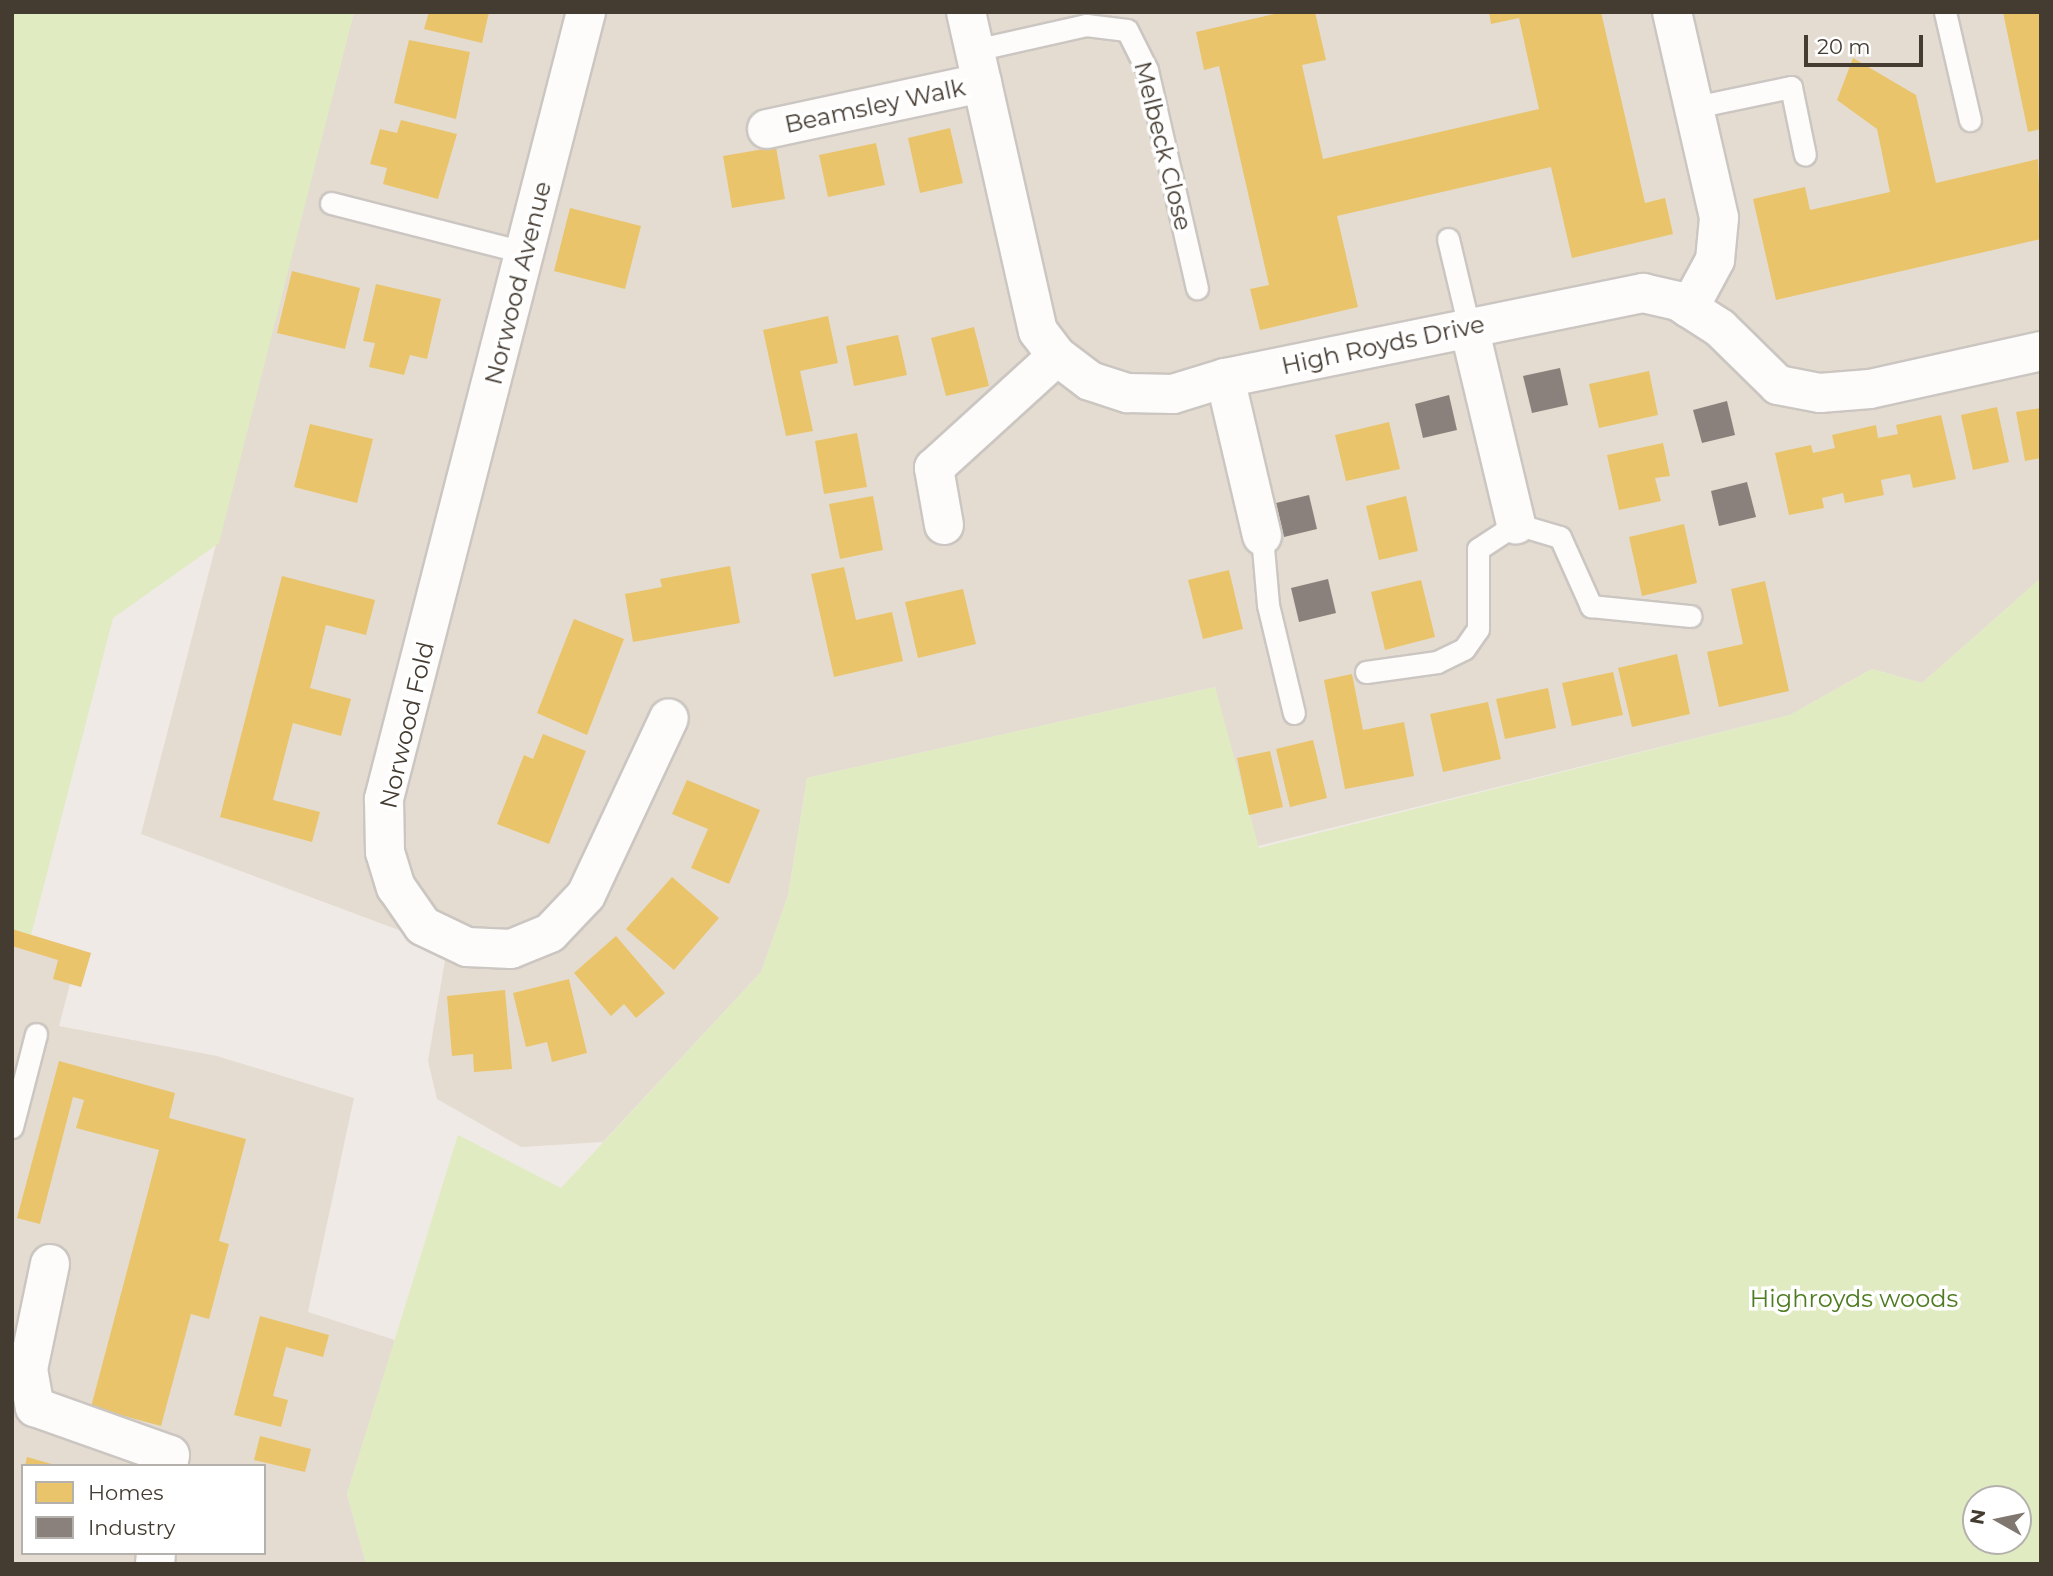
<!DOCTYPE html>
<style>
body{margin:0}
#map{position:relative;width:2053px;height:1576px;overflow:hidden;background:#efeae5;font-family:Montserrat,sans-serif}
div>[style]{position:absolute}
.residential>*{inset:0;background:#e4dcd1}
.green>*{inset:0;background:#e0ebc1}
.homes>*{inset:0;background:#e9c46a}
.industry>*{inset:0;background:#8a817c}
.roads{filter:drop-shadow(2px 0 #cbc6c1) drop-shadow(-2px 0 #cbc6c1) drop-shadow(0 2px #cbc6c1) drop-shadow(0 -2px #cbc6c1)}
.lane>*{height:21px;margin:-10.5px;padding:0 10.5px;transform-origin:10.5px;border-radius:10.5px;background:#fdfcfb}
.street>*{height:38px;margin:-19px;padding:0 19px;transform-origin:19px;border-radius:19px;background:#fdfcfb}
span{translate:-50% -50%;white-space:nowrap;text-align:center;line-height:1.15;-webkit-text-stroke:7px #fff;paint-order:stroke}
.street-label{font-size:24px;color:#443b31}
.park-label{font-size:24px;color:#4d7b1f}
.frame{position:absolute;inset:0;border:14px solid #443b31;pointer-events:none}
.legend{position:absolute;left:21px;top:1464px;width:245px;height:91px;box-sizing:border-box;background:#fff;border:2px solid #b4b1ad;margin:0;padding:9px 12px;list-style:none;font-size:21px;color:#443b31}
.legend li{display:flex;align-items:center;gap:14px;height:35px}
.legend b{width:35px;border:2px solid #b4b1ad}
.north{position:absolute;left:1962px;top:1485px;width:70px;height:70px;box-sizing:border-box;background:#fff;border:2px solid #b4b1ad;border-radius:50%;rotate:279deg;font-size:19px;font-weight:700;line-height:28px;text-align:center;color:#443b31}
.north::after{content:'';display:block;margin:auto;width:24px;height:32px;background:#807870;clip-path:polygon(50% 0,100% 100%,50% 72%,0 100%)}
.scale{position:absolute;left:1804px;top:35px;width:119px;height:32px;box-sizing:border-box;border:4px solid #443b31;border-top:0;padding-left:9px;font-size:21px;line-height:24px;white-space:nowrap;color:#443b31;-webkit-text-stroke:5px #fff;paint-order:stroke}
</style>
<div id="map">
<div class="residential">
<div style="clip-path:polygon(354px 12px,2041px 12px,2041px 578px,1922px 683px,1872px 669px,1790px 715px,1254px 847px,1215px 687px,807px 778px,788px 896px,761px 972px,603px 1142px,521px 1147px,437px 1099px,428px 1061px,447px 948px,141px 834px)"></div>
<div style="clip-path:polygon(evenodd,12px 930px,91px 953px,81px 987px,70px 984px,59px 1026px,217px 1056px,354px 1098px,308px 1312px,395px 1340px,347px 1494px,366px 1564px,12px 1564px,12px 930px,23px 1466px,264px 1466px,264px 1553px,23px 1553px,23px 1466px)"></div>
</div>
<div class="green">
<div style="clip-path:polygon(12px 12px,354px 12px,219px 543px,113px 618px,31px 935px,12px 929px)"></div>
<div style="clip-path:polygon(evenodd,2041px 578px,2041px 1564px,366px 1564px,347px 1494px,458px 1135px,561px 1188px,761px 972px,788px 896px,807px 778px,1215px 687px,1259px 848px,1790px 715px,1872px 669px,1922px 683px,2041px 578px,1976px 1499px,2018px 1499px,2018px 1541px,1976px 1541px,1976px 1499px)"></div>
</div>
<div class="homes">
<div style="clip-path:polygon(429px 12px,489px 12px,482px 43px,424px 29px)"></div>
<div style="clip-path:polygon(1283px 12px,1315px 12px,1326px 60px,1302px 65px,1323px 159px,1539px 109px,1519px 18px,1491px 24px,1489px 12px,1601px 12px,1645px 203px,1665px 198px,1673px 234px,1572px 258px,1551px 167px,1337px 216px,1358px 307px,1260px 330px,1250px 289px,1269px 285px,1219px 66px,1204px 70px,1196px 32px)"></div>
<div style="clip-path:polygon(2003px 12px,2041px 12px,2041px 129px,2028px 132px)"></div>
<div style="clip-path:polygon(409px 40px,470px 52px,456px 119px,394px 103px)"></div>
<div style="clip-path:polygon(1853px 58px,1916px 95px,1936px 183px,2038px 159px,2041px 239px,1776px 300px,1753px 199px,1805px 187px,1810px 210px,1890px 192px,1877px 129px,1837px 100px)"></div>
<div style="clip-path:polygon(401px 120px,457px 134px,438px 199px,383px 184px,387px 168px,370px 164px,380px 129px,397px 133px)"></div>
<div style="clip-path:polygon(950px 128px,963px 183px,920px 193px,908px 138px)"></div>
<div style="clip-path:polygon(876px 143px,885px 185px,828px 197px,819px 155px)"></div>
<div style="clip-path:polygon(776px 147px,785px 199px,732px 208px,723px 156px)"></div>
<div style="clip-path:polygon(570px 208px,641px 226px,625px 289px,554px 271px)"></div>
<div style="clip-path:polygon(292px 271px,360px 288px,345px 349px,277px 333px)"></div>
<div style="clip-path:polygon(376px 284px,441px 299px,427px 359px,410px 355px,404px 375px,369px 367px,375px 343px,363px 341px)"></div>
<div style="clip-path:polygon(828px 316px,838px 363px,800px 371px,813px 431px,786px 436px,763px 330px)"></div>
<div style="clip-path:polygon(974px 327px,989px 386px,946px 396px,931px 338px)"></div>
<div style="clip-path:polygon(898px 335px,907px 375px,854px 386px,846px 346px)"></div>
<div style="clip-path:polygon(1649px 371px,1658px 415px,1599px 428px,1589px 384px)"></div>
<div style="clip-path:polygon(1997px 407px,2009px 462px,1973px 470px,1961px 415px)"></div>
<div style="clip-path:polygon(2041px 408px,2041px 458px,2025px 461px,2016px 412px)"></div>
<div style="clip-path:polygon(1941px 415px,1956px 479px,1913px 488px,1910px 474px,1881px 480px,1884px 495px,1845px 503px,1843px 493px,1822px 498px,1824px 508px,1789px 515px,1775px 453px,1811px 445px,1813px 453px,1835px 448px,1832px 435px,1876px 425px,1878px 438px,1898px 434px,1896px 425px)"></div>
<div style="clip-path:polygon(1389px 422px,1400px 469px,1346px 481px,1335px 435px)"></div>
<div style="clip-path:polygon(310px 424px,373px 439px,357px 503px,294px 487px)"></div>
<div style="clip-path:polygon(857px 433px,867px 487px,824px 494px,815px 441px)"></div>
<div style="clip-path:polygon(1663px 443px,1670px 476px,1655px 478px,1661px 501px,1619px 510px,1607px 455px)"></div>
<div style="clip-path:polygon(873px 496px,883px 550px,840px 559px,829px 504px)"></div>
<div style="clip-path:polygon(1406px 496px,1418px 551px,1379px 560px,1366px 506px)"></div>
<div style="clip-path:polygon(1684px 524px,1697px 583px,1642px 596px,1629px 537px)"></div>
<div style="clip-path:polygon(730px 566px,740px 623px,633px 642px,625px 594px,662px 587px,660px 579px)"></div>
<div style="clip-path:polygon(844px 567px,856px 620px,892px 612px,903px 661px,834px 677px,811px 574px)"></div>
<div style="clip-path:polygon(1229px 570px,1243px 629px,1203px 639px,1188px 580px)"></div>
<div style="clip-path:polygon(282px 576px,375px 600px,366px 635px,326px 625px,310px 688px,351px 699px,341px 736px,293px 723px,273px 800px,320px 812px,312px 842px,220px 817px)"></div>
<div style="clip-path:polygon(1421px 580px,1435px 637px,1385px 650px,1371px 592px)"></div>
<div style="clip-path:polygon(1765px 581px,1789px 691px,1719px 707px,1707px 652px,1743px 644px,1731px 589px)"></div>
<div style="clip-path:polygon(963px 589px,976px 644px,918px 658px,905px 602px)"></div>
<div style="clip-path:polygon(574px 619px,624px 639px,587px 735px,537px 713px)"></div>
<div style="clip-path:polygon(1677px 654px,1690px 714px,1632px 727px,1618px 668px)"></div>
<div style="clip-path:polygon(1613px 672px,1623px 715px,1572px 726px,1562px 683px)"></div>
<div style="clip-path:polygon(1352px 674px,1363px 730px,1404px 722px,1414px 776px,1345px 789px,1324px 680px)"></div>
<div style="clip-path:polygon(1548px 688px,1556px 728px,1505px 739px,1496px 699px)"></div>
<div style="clip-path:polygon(1488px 702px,1501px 759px,1443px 772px,1430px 714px)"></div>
<div style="clip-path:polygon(543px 734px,586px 751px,549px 844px,497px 824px,524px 755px,533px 759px)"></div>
<div style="clip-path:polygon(1313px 740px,1327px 798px,1290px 807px,1276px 749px)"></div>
<div style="clip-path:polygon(1270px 751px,1283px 807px,1249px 815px,1237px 758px)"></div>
<div style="clip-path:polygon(687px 780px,760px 810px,729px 884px,691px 868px,708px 829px,672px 814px)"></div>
<div style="clip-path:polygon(672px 877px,719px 918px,674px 970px,626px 929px)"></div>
<div style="clip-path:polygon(12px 929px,91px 953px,81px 987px,53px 979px,58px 960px,12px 946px)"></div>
<div style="clip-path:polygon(616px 936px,665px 993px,636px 1018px,624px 1004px,611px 1016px,574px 973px)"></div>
<div style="clip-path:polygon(569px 979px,587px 1053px,552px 1062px,547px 1042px,526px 1047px,513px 993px)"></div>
<div style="clip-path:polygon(505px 990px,512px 1069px,474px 1072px,473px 1054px,452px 1056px,447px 996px)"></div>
<div style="clip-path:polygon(59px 1061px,175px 1093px,169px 1118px,246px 1139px,219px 1241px,229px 1244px,209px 1319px,191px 1314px,161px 1426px,91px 1407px,159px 1150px,76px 1128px,84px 1100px,73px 1097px,40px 1224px,17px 1218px)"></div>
<div style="clip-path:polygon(260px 1316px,329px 1335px,323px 1357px,286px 1347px,273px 1396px,288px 1400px,281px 1427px,234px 1415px)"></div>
<div style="clip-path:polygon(260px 1436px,311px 1449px,305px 1472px,254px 1460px)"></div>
<div style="clip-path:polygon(27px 1457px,55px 1465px,55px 1466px,25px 1466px)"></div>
</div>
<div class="industry">
<div style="clip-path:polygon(1560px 368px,1568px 405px,1532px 413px,1523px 376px)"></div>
<div style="clip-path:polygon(1449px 395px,1457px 430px,1423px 438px,1415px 404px)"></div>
<div style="clip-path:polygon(1727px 401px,1735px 435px,1702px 443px,1693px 410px)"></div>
<div style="clip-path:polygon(1747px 482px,1756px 517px,1719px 526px,1711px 491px)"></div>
<div style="clip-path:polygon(1309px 495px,1317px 529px,1284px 537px,1276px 503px)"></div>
<div style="clip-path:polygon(1328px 579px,1336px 613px,1299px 622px,1291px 588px)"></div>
</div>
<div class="roads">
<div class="lane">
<div style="left:1945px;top:12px;width:111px;rotate:77deg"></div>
<div style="left:975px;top:50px;width:114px;rotate:-12.7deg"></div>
<div style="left:1086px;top:25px;width:41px;rotate:7deg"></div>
<div style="left:1127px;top:30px;width:45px;rotate:63.4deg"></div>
<div style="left:1147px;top:70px;width:224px;rotate:77.1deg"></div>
<div style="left:1695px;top:107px;width:98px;rotate:-11.8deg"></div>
<div style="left:1791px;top:87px;width:69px;rotate:78.4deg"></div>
<div style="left:331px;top:203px;width:202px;rotate:14.3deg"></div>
<div style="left:1448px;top:239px;width:90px;rotate:76.6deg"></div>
<div style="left:1262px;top:536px;width:69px;rotate:85deg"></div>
<div style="left:1268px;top:605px;width:111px;rotate:76.5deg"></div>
<div style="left:1366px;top:672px;width:72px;rotate:-8deg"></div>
<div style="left:1437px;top:662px;width:30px;rotate:-26deg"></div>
<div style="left:1464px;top:649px;width:24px;rotate:-55deg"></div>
<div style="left:1478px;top:629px;width:80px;rotate:-90deg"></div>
<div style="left:1478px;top:549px;width:45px;rotate:-33.3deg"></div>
<div style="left:1516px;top:524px;width:46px;rotate:16.5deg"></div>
<div style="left:1560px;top:537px;width:76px;rotate:65.8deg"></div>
<div style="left:1591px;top:606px;width:100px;rotate:5.8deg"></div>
<div style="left:12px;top:1127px;width:96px;rotate:-75.5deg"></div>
</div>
<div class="street">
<div style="left:586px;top:12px;width:813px;rotate:104.4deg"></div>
<div style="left:384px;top:799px;width:53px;rotate:88.9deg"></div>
<div style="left:385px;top:852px;width:37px;rotate:73deg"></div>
<div style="left:396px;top:887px;width:47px;rotate:55.3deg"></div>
<div style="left:423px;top:926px;width:49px;rotate:25.5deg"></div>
<div style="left:467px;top:947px;width:44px;rotate:2.6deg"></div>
<div style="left:511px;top:949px;width:42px;rotate:-22.3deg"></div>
<div style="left:550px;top:933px;width:52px;rotate:-46.5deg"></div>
<div style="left:586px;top:895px;width:195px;rotate:-64.9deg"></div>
<div style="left:966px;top:12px;width:327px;rotate:77.3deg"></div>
<div style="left:1038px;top:331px;width:31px;rotate:53deg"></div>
<div style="left:1057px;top:356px;width:41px;rotate:37.1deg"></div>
<div style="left:1090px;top:381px;width:40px;rotate:18deg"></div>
<div style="left:1128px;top:393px;width:45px;rotate:1.3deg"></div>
<div style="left:1173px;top:394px;width:54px;rotate:-17.1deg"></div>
<div style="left:1225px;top:378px;width:427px;rotate:-11.5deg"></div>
<div style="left:1643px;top:293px;width:36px;rotate:13deg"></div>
<div style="left:1678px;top:301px;width:50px;rotate:32.7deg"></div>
<div style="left:1720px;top:328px;width:81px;rotate:44.5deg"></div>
<div style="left:1778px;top:385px;width:43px;rotate:10.8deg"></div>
<div style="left:1820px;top:393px;width:50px;rotate:-4.6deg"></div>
<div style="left:1870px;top:389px;width:175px;rotate:-12.5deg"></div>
<div style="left:1672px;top:12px;width:211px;rotate:77.1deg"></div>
<div style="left:1719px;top:218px;width:42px;rotate:95.4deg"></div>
<div style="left:1715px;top:260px;width:55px;rotate:118.4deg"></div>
<div style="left:767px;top:129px;width:220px;rotate:-12.1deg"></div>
<div style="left:1469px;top:327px;width:203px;rotate:76.6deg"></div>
<div style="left:1225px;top:378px;width:162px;rotate:76.8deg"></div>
<div style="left:944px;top:525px;width:58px;rotate:-100deg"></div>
<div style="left:934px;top:468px;width:166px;rotate:-42.3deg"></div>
<div style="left:50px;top:1264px;width:107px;rotate:101.8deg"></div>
<div style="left:28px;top:1369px;width:39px;rotate:80deg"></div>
<div style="left:35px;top:1407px;width:143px;rotate:19.6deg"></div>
<div style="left:170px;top:1455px;width:11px;rotate:100deg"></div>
<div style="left:155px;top:1564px;width:11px;rotate:-85deg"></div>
</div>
</div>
<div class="street-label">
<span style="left:875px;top:106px;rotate:-12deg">Beamsley Walk</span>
<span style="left:1163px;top:146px;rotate:76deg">Melbeck Close</span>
<span style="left:518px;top:283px;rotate:-76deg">Norwood Avenue</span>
<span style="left:1383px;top:345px;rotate:-12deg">High Royds Drive</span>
<span style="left:407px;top:725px;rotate:-77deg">Norwood Fold</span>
</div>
<div class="park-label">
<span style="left:1854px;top:1299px">Highroyds woods</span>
</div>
<div class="frame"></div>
<ul class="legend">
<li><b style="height:19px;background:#e9c46a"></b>Homes</li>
<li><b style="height:19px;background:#8a817c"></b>Industry</li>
</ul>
<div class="north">N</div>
<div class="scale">20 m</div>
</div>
